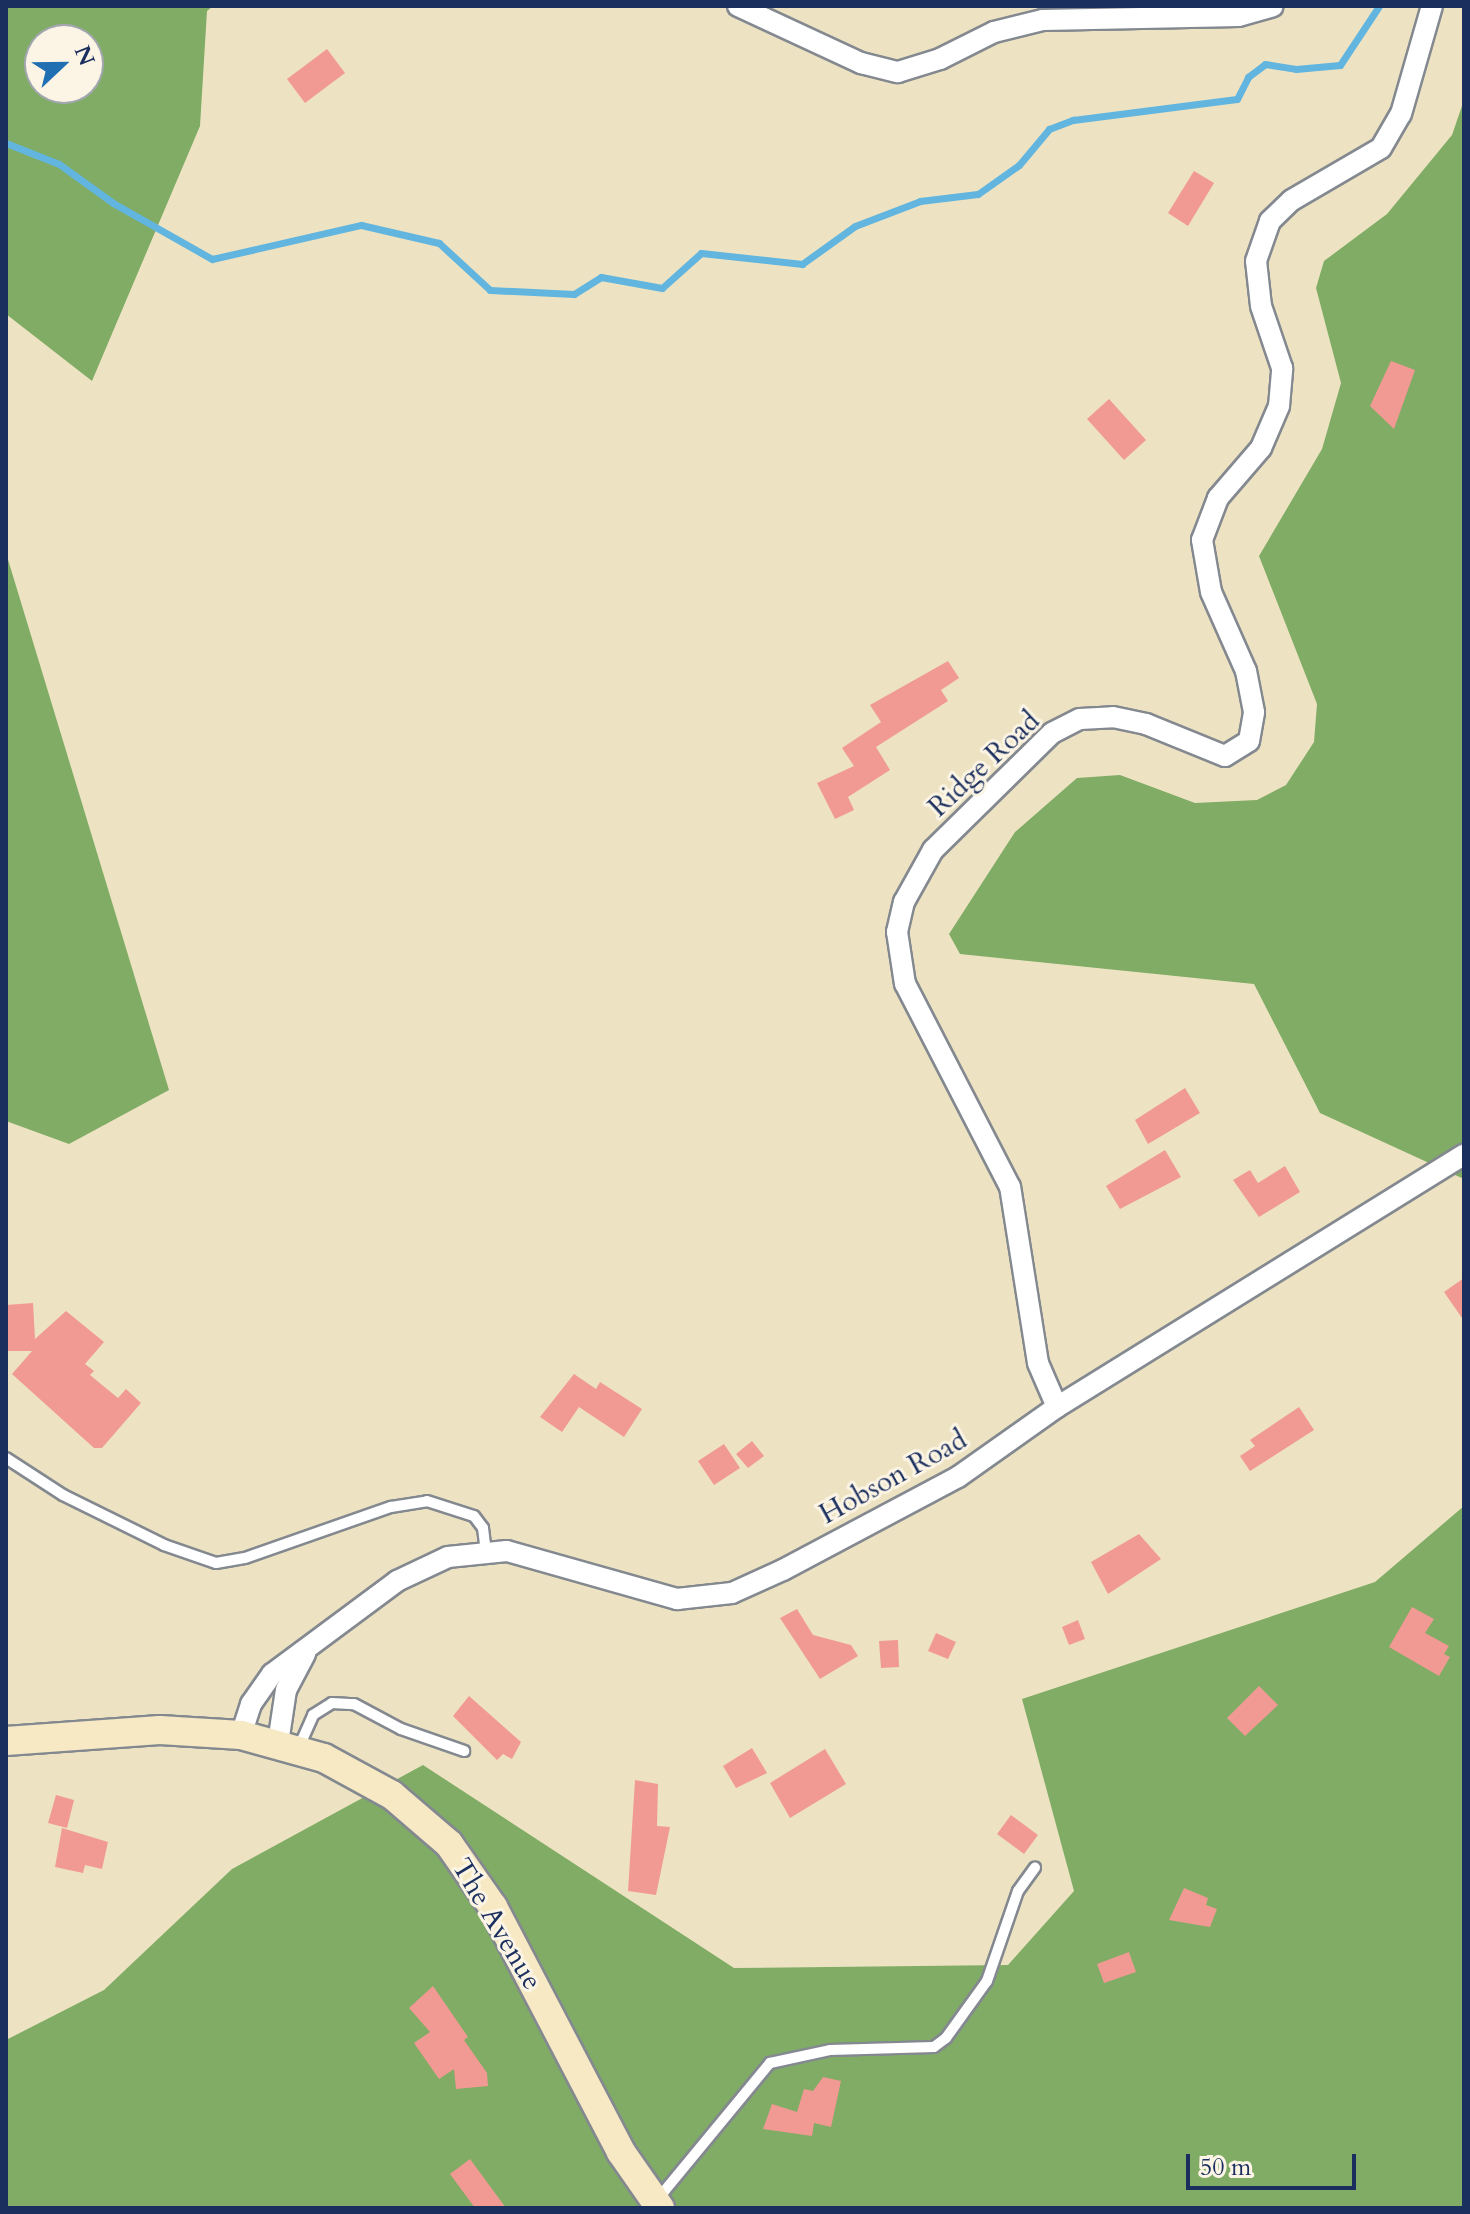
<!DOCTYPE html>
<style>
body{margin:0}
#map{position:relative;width:1470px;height:2214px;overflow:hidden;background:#ede3c3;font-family:Cardo,serif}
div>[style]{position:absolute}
.forest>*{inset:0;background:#80ac65}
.stream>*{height:7px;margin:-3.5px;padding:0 3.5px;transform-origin:3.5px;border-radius:3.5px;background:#62b5de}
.building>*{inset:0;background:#f19a93}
.roads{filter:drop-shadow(2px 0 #848990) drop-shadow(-2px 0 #848990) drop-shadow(0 2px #848990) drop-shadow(0 -2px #848990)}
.lane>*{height:10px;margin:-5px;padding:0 5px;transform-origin:5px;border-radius:5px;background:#fff}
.street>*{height:20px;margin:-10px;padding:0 10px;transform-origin:10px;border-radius:10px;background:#fff}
.secondary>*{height:28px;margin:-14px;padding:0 14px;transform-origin:14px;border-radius:14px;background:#f6e9c3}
span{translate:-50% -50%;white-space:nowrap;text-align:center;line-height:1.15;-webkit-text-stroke:6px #fcf5e5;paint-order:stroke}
.street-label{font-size:28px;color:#1b2f5e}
.frame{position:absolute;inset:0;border:8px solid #1b2f5e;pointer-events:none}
.north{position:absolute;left:24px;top:24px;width:80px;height:80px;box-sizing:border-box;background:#fcf5e5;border:2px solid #a2a6af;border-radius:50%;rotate:68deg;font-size:22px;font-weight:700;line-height:32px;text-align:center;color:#1b2f5e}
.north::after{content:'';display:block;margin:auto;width:28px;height:36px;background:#1f6fb2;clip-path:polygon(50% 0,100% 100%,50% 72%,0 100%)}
.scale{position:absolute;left:1186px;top:2154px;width:170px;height:36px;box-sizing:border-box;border:4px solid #1b2f5e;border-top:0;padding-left:10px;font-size:24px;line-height:28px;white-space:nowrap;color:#1b2f5e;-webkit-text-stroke:6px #fcf5e5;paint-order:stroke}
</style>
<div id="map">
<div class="forest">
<div style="clip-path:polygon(evenodd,6px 6px,213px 6px,207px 11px,200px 126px,92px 381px,6px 314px,6px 6px,88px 40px,88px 88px,40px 88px,40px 40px,88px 40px)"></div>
<div style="clip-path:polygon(1464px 100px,1464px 1179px,1320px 1113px,1254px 984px,960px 954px,949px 934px,1015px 832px,1077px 778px,1120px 775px,1195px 803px,1257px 800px,1286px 785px,1314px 742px,1317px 704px,1259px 556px,1322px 449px,1341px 383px,1316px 288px,1324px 261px,1387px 214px,1452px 135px)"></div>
<div style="clip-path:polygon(6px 553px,169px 1090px,69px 1144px,6px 1121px)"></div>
<div style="clip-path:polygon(1464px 1506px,1464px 2208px,6px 2208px,6px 2040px,104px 1990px,232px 1869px,423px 1765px,734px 1968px,1008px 1965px,1074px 1891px,1022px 1699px,1375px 1582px)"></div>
</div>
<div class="stream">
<div style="left:6px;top:143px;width:57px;rotate:21.6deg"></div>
<div style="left:59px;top:164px;width:67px;rotate:35.8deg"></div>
<div style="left:113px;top:203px;width:114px;rotate:29.5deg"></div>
<div style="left:212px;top:259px;width:153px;rotate:-12.9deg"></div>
<div style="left:361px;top:225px;width:80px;rotate:13deg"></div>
<div style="left:439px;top:243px;width:69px;rotate:42.7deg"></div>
<div style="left:490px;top:290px;width:84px;rotate:2.7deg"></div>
<div style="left:574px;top:294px;width:32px;rotate:-32deg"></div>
<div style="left:601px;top:277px;width:62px;rotate:10.2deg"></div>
<div style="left:662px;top:288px;width:52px;rotate:-41.9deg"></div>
<div style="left:701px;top:253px;width:102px;rotate:6.2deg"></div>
<div style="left:802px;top:264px;width:65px;rotate:-35.6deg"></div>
<div style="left:855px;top:226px;width:70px;rotate:-21deg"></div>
<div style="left:920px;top:201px;width:58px;rotate:-6.9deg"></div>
<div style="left:978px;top:194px;width:50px;rotate:-35.3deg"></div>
<div style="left:1019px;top:165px;width:47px;rotate:-50.2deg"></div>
<div style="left:1049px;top:129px;width:26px;rotate:-21deg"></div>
<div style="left:1073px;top:120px;width:165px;rotate:-7.3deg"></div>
<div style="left:1237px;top:99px;width:25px;rotate:-63deg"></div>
<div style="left:1248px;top:77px;width:21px;rotate:-37deg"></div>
<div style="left:1265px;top:64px;width:31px;rotate:9deg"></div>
<div style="left:1296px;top:69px;width:44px;rotate:-5.2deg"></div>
<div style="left:1340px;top:65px;width:71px;rotate:-56.5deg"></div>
</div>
<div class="building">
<div style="clip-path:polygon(327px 49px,345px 73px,305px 103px,287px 79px)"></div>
<div style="clip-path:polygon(1194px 171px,1214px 183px,1188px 226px,1168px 213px)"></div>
<div style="clip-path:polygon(1391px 361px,1415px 370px,1394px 429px,1370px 406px)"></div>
<div style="clip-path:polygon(1109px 399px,1146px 440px,1124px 460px,1087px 419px)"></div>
<div style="clip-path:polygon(948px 661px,959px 678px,941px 690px,948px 701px,876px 747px,890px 770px,848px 797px,854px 810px,835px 819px,817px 783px,854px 766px,842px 748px,881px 722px,870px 705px)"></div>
<div style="clip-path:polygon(1185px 1088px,1200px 1113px,1148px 1144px,1135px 1120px)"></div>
<div style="clip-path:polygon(1165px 1150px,1181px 1177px,1120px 1209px,1106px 1186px)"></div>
<div style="clip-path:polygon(1285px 1166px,1300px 1192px,1259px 1217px,1233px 1180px,1250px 1170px,1258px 1183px)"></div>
<div style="clip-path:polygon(1464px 1278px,1464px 1321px,1444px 1292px)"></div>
<div style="clip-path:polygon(33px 1303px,35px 1339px,66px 1311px,104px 1342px,85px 1364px,94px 1371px,90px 1375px,118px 1398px,126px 1389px,141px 1403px,102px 1448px,94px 1448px,12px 1374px,32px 1351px,6px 1351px,6px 1305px)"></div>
<div style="clip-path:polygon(574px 1374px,596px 1389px,600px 1382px,642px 1409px,624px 1437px,579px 1407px,562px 1432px,540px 1417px)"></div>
<div style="clip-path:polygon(1299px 1407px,1314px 1430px,1250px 1471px,1240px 1456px,1255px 1446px,1250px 1440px)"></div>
<div style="clip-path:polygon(752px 1441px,764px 1456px,748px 1468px,736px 1454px)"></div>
<div style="clip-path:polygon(724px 1444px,740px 1468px,714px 1485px,698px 1461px)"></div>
<div style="clip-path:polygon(1139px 1534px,1161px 1559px,1108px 1594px,1091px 1562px)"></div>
<div style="clip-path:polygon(1412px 1607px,1434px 1619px,1425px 1633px,1449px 1646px,1444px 1654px,1450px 1657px,1439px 1676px,1389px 1647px)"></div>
<div style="clip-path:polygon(797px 1609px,813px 1635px,851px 1645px,858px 1656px,820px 1679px,780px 1618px)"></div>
<div style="clip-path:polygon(1078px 1620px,1085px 1639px,1069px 1645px,1062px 1627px)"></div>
<div style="clip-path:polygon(936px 1633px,956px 1642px,948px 1659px,928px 1651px)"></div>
<div style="clip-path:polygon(898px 1640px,899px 1667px,881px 1668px,879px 1641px)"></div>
<div style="clip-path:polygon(1259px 1686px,1278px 1705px,1245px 1736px,1227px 1718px)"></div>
<div style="clip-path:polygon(469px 1696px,521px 1742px,512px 1759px,503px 1754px,497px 1760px,453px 1716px)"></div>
<div style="clip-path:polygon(752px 1748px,767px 1773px,736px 1788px,723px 1766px)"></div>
<div style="clip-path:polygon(825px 1749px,846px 1784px,790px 1818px,770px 1783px)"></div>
<div style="clip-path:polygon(635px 1780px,658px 1784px,657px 1826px,670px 1827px,656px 1895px,628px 1891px)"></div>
<div style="clip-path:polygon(56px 1795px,74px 1800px,67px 1828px,48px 1823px)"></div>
<div style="clip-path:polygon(1011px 1815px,1038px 1835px,1024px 1854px,997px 1834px)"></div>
<div style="clip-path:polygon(62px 1828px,108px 1842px,102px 1869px,85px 1865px,83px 1873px,55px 1867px)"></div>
<div style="clip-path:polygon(1184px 1888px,1208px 1898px,1206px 1905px,1217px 1909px,1210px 1927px,1169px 1920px)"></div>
<div style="clip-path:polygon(1129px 1952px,1136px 1972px,1104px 1983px,1097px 1964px)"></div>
<div style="clip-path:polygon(433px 1986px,468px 2037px,464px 2040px,487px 2073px,488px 2086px,456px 2089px,454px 2069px,439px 2079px,414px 2043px,430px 2032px,409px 2008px)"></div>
<div style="clip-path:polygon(823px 2077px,841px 2081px,831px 2127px,814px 2123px,812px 2136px,763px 2129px,772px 2104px,797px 2112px,804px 2089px,813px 2091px)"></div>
<div style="clip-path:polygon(470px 2159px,506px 2208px,475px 2208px,450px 2174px)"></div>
</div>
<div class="roads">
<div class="lane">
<div style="left:6px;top:1458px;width:68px;rotate:33deg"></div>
<div style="left:63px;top:1495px;width:113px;rotate:26.3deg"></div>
<div style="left:164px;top:1545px;width:55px;rotate:19.1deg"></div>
<div style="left:216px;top:1563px;width:29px;rotate:-10deg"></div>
<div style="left:245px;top:1558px;width:155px;rotate:-19.3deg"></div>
<div style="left:391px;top:1507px;width:36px;rotate:-9deg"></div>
<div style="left:427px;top:1501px;width:49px;rotate:17.7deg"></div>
<div style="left:474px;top:1516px;width:15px;rotate:53deg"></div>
<div style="left:483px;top:1528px;width:23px;rotate:83deg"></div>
<div style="left:299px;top:1747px;width:35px;rotate:-66deg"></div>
<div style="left:313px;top:1715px;width:22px;rotate:-32deg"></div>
<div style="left:332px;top:1703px;width:22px;rotate:3deg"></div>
<div style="left:354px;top:1704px;width:53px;rotate:28deg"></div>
<div style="left:401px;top:1729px;width:67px;rotate:19.2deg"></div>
<div style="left:657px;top:2200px;width:178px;rotate:-50.5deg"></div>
<div style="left:770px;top:2063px;width:61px;rotate:-12.2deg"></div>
<div style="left:830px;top:2050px;width:104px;rotate:-1.7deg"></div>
<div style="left:934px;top:2047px;width:15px;rotate:-37deg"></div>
<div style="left:946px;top:2038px;width:70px;rotate:-54.3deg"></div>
<div style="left:987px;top:1981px;width:95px;rotate:-71deg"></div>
<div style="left:1018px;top:1891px;width:29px;rotate:-54deg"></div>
</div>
<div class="street">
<div style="left:738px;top:6px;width:136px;rotate:24.9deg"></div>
<div style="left:861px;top:63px;width:38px;rotate:14deg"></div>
<div style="left:898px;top:72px;width:44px;rotate:-17.2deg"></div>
<div style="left:940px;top:59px;width:60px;rotate:-26.6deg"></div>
<div style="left:994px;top:32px;width:50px;rotate:-13.8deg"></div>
<div style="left:1043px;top:20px;width:196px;rotate:-1.2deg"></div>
<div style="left:1239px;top:16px;width:35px;rotate:-16deg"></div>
<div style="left:1057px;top:1407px;width:48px;rotate:-113.4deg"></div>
<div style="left:1038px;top:1363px;width:178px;rotate:-99deg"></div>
<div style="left:1010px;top:1187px;width:229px;rotate:-117.3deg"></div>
<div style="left:905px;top:984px;width:53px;rotate:-98.7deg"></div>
<div style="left:897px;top:932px;width:31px;rotate:-77deg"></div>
<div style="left:904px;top:902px;width:60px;rotate:-60.9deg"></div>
<div style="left:933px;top:850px;width:167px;rotate:-44.5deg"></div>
<div style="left:1052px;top:733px;width:31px;rotate:-27deg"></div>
<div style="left:1080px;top:719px;width:33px;rotate:-3deg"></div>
<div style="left:1113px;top:717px;width:34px;rotate:12deg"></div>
<div style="left:1146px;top:724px;width:85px;rotate:22.1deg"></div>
<div style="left:1225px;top:756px;width:28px;rotate:-32deg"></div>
<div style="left:1249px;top:741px;width:29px;rotate:-80deg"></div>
<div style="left:1254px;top:712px;width:42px;rotate:-101deg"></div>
<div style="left:1246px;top:671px;width:86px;rotate:-113.9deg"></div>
<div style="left:1211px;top:592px;width:53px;rotate:-99.8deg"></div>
<div style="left:1202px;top:540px;width:45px;rotate:-69.1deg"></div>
<div style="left:1218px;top:498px;width:66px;rotate:-49.3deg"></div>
<div style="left:1261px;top:448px;width:46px;rotate:-66.8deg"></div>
<div style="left:1279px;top:406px;width:38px;rotate:-85deg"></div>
<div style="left:1282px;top:368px;width:65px;rotate:-108.7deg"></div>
<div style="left:1261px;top:306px;width:45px;rotate:-96.3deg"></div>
<div style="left:1256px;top:261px;width:42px;rotate:-70.7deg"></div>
<div style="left:1270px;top:221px;width:30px;rotate:-44deg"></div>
<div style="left:1292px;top:200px;width:103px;rotate:-30.3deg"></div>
<div style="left:1381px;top:148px;width:39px;rotate:-60deg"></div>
<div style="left:1401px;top:114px;width:112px;rotate:-74deg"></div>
<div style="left:241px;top:1735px;width:33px;rotate:-72deg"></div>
<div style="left:251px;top:1704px;width:37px;rotate:-55deg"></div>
<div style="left:272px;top:1674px;width:156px;rotate:-36.6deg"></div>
<div style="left:397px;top:1581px;width:56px;rotate:-25.2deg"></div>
<div style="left:448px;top:1557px;width:59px;rotate:-5.8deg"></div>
<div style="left:507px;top:1551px;width:177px;rotate:15.8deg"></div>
<div style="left:677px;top:1599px;width:55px;rotate:-6.2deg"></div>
<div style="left:732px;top:1593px;width:56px;rotate:-24.3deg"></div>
<div style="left:783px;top:1570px;width:198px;rotate:-28deg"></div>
<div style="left:958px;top:1477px;width:121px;rotate:-35.3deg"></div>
<div style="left:1057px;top:1407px;width:479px;rotate:-31.8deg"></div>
<div style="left:278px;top:1743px;width:54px;rotate:-81.4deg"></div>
<div style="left:286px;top:1690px;width:41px;rotate:-62.2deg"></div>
</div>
<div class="secondary">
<div style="left:6px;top:1741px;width:154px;rotate:-4.1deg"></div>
<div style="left:160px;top:1730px;width:81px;rotate:3.5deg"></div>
<div style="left:241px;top:1735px;width:86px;rotate:15.5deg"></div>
<div style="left:324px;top:1758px;width:77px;rotate:28.6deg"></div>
<div style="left:392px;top:1795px;width:75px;rotate:40.7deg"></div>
<div style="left:449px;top:1844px;width:77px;rotate:55.1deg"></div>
<div style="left:493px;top:1907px;width:276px;rotate:62.4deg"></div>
<div style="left:621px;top:2152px;width:68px;rotate:55.1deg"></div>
</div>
</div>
<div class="street-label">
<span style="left:984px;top:764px;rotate:-43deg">Ridge Road</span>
<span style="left:893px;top:1477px;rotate:-29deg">Hobson Road</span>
<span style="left:497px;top:1924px;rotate:59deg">The Avenue</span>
</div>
<div class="frame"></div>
<div class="north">N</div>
<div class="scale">50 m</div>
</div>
